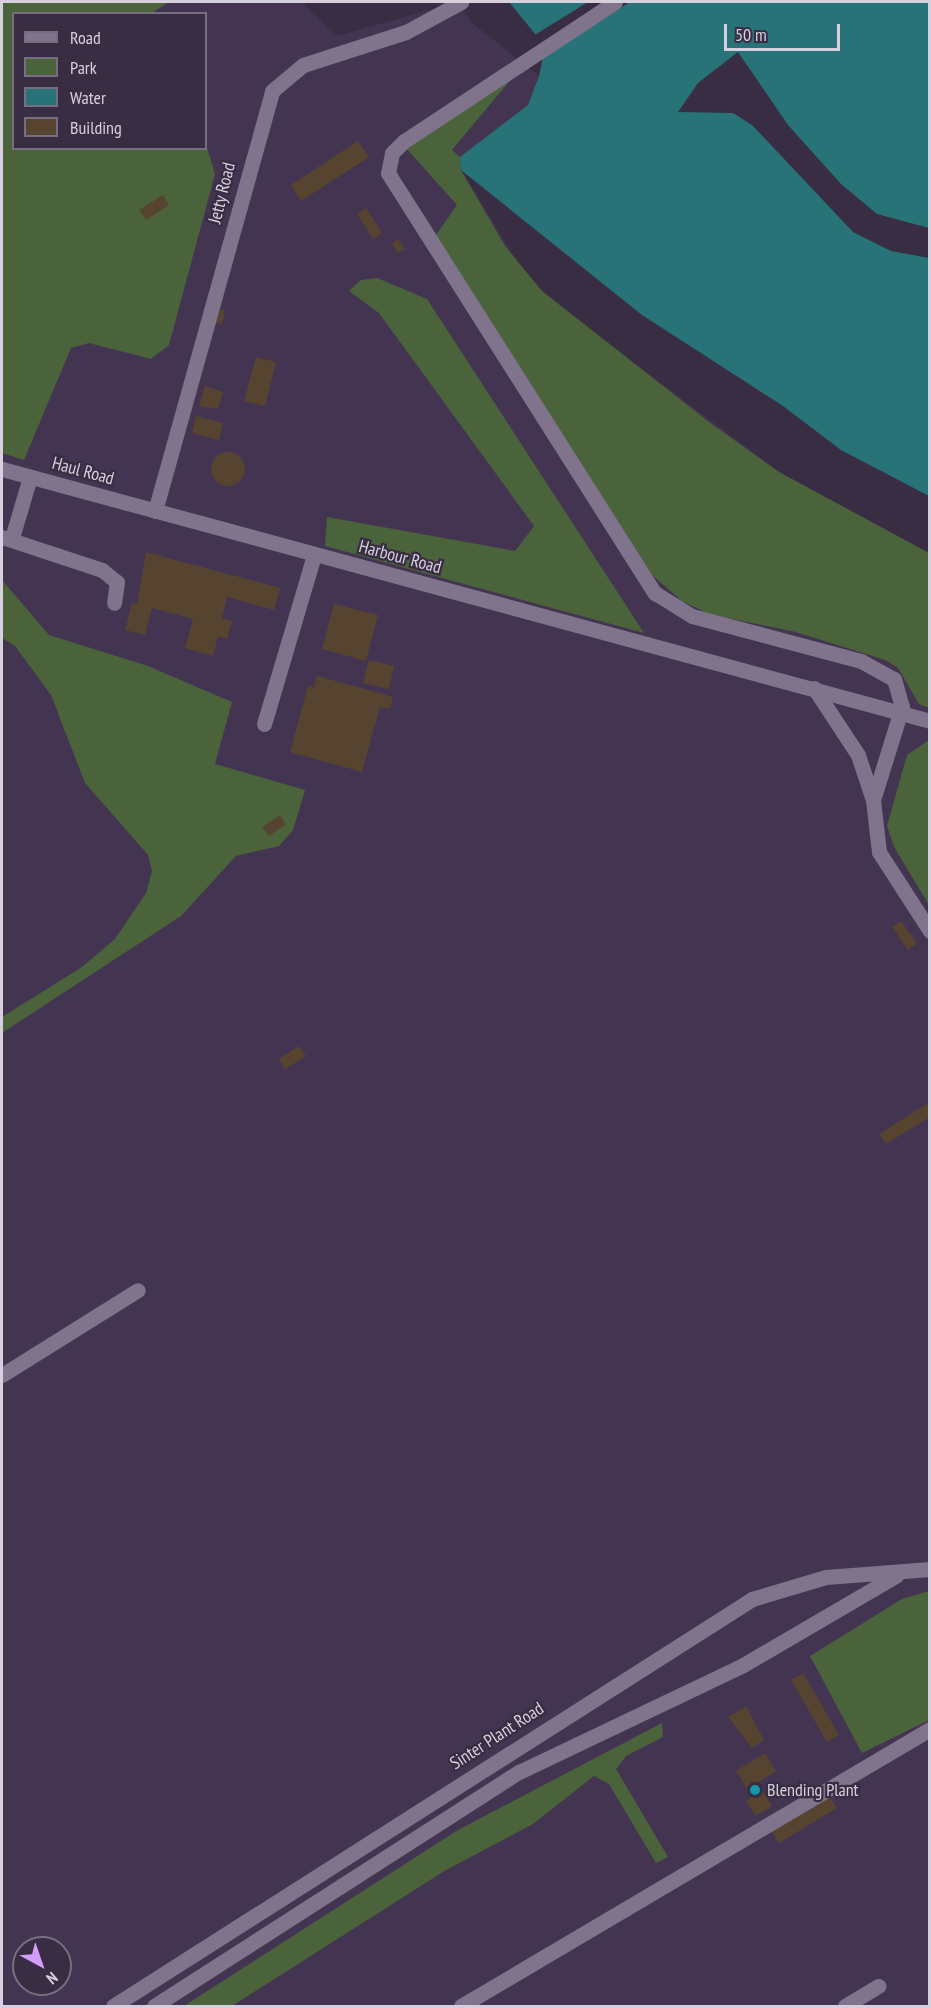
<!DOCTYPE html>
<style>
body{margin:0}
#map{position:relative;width:931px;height:2008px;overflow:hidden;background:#382d43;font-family:"PT Sans Narrow",sans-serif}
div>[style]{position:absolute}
.built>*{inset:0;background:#433551}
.green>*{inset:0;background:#4b633a}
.water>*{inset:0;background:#287378}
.pier>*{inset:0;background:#382d43}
.building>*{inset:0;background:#574430}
.round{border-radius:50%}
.minor>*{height:15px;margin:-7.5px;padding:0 7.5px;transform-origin:7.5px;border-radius:7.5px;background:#7f748c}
.dots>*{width:16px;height:16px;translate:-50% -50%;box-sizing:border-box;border:3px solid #382d43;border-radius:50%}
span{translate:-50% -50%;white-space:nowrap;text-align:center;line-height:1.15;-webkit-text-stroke:4.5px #382d43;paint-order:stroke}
.street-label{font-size:18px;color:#d6d0de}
.poi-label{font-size:18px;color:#d6d0de}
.left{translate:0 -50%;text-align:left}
.frame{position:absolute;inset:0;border:3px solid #d6d0de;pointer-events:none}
.legend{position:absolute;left:12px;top:12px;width:195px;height:138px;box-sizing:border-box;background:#382d43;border:2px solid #776e81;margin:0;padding:8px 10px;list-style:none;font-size:18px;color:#d6d0de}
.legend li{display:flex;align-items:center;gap:12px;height:30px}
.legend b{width:30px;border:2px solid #776e81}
.north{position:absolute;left:12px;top:1936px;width:60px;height:60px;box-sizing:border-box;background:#382d43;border:2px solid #776e81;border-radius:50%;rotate:140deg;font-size:16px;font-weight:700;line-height:24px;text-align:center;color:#d6d0de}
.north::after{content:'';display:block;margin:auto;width:21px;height:27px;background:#d59cfb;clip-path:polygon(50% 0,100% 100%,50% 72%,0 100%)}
.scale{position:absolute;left:724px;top:24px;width:116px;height:27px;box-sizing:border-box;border:3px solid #d6d0de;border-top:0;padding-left:8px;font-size:18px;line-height:21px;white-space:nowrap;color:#d6d0de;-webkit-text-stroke:4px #382d43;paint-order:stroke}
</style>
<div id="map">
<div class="built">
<div style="clip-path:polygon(evenodd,2px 2px,301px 2px,337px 36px,458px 2px,471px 22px,539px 76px,528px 105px,461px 170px,523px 271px,556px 304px,779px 472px,929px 553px,929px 2006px,2px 2006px,2px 2px,14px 14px,206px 14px,206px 148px,14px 148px,14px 14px,2px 2px,24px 1948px,60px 1948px,60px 1984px,24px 1984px,24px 1948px)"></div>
</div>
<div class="green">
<div style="clip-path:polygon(2px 2px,169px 2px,152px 13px,14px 14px,14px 148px,206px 148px,206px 144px,215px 174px,169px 345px,151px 359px,89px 343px,71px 348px,24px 460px,2px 453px)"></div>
<div style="clip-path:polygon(513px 77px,452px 150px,460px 157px,461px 170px,505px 246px,542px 291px,709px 422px,779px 472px,929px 553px,929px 708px,919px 704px,898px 668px,885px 660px,796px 632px,709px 614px,682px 601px,652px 575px,436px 235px,457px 205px,406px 148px)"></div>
<div style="clip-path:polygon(377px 278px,427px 299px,644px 633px,325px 546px,327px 517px,515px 551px,534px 526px,379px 313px,349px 291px,361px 280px)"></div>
<div style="clip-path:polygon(2px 580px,49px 635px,148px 666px,232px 702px,215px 764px,305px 790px,293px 830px,279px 846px,236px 856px,181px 916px,2px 1033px,2px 1017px,82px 967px,115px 939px,146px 893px,152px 871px,148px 855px,85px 783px,51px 695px,15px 646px,2px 638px)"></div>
<div style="clip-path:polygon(929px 740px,930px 740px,929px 905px,894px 847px,887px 826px,907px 755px)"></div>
<div style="clip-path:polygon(929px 1591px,929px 1720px,862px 1753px,810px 1656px,902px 1599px)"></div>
<div style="clip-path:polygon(662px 1723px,663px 1737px,626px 1756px,616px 1769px,668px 1857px,656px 1863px,609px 1784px,594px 1776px,533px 1824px,446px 1870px,232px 2006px,184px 2006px,458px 1830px)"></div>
</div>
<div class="water">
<div style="clip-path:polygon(509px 2px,929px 2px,929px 496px,841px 450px,783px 406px,642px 315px,461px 170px,460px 157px,528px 105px,539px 76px,543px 57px,536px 35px)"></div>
</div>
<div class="pier">
<div style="clip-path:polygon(588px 2px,630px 2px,539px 60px,533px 36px)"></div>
<div style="clip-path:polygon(738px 52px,788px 125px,841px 184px,877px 214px,929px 228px,929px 258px,891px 251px,853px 232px,752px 125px,733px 113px,678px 112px,698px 83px)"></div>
</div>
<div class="building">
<div style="clip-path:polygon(358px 141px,369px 157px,301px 201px,291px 185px)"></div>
<div style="clip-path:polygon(163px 195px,169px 205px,146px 220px,139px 210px)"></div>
<div style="clip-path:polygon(366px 208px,382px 233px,373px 239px,357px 214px)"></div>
<div style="clip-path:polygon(398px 239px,405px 249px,398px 253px,392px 244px)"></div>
<div style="clip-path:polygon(219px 309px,225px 310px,222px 324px,216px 323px)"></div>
<div style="clip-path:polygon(256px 357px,276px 362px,265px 406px,244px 401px)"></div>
<div style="clip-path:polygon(205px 386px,223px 392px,218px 409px,199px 406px)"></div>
<div style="clip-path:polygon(196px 416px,223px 423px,219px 440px,192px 433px)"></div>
<div class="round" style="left:211px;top:452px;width:34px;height:34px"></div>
<div style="clip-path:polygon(146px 552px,280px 588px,274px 610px,227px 597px,222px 618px,232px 621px,227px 639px,218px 636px,213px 656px,185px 648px,193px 619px,152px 608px,145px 635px,125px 630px,132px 603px,137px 604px)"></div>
<div style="clip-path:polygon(334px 604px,378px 615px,366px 661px,322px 649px)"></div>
<div style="clip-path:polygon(369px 660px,394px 666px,389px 689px,363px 683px)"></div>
<div style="clip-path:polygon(317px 676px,393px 697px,390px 709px,380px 707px,362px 772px,290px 752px,308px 686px,314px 688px)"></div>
<div style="clip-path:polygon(280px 815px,286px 824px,269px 836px,262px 827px)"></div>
<div style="clip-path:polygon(901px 921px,917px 943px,908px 950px,892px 927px)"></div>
<div style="clip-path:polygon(299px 1046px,306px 1056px,285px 1069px,279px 1059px)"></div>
<div style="clip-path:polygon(930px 1102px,930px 1117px,886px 1144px,879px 1134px)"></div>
<div style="clip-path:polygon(803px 1673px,839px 1735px,827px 1742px,791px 1680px)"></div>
<div style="clip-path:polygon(746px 1706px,764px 1740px,752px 1748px,728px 1717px)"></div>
<div style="clip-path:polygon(765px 1753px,776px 1771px,758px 1783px,772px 1806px,756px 1816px,746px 1801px,752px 1797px,736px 1771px)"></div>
<div style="clip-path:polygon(828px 1794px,837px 1808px,779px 1843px,770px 1829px)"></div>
</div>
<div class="minor">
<div style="left:615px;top:2px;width:253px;rotate:146.6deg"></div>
<div style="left:404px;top:141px;width:17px;rotate:135deg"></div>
<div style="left:392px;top:153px;width:20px;rotate:101deg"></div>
<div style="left:388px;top:173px;width:498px;rotate:57.6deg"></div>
<div style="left:655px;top:593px;width:44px;rotate:31.9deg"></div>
<div style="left:692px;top:616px;width:175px;rotate:14.9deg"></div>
<div style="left:861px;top:661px;width:38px;rotate:29deg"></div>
<div style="left:894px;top:679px;width:29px;rotate:74deg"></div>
<div style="left:902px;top:707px;width:97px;rotate:107.3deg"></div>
<div style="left:2px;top:469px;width:962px;rotate:15.19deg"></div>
<div style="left:155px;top:511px;width:436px;rotate:-74.4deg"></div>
<div style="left:272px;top:91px;width:40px;rotate:-40deg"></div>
<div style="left:303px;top:65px;width:108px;rotate:-17.8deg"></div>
<div style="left:406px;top:32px;width:63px;rotate:-28.6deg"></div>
<div style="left:2px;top:537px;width:105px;rotate:18.3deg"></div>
<div style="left:102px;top:570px;width:19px;rotate:39deg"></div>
<div style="left:117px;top:582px;width:21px;rotate:98deg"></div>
<div style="left:12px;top:538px;width:64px;rotate:-73.6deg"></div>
<div style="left:814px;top:688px;width:80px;rotate:56.7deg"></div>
<div style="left:858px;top:755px;width:47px;rotate:71.6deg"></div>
<div style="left:873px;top:800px;width:52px;rotate:83.4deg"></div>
<div style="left:879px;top:852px;width:94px;rotate:57.2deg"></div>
<div style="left:264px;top:724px;width:176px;rotate:-73.5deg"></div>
<div style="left:2px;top:1375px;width:160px;rotate:-32deg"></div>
<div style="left:113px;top:2006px;width:758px;rotate:-32.49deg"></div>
<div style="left:752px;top:1599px;width:77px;rotate:-16.6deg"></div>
<div style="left:826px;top:1577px;width:104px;rotate:-4.4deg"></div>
<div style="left:154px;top:2006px;width:434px;rotate:-32.7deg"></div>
<div style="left:519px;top:1772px;width:248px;rotate:-25.5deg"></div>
<div style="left:743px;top:1665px;width:178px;rotate:-30.3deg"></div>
<div style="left:461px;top:2006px;width:545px;rotate:-30.57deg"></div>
<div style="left:845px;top:2006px;width:39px;rotate:-31deg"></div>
</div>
<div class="dots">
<div style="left:755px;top:1790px;background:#0f9aa8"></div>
</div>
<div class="street-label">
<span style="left:222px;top:193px;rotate:-76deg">Jetty Road</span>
<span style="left:83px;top:471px;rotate:15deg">Haul Road</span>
<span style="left:400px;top:557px;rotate:15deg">Harbour Road</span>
<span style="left:497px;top:1736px;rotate:-33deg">Sinter Plant Road</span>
</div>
<div class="poi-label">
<span class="left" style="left:767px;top:1790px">Blending Plant</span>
</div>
<div class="frame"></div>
<ul class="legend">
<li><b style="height:8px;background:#7f748c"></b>Road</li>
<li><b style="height:16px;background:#4b633a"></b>Park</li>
<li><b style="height:16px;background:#287378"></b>Water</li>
<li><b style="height:16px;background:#574430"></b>Building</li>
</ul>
<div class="north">N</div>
<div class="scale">50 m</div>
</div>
